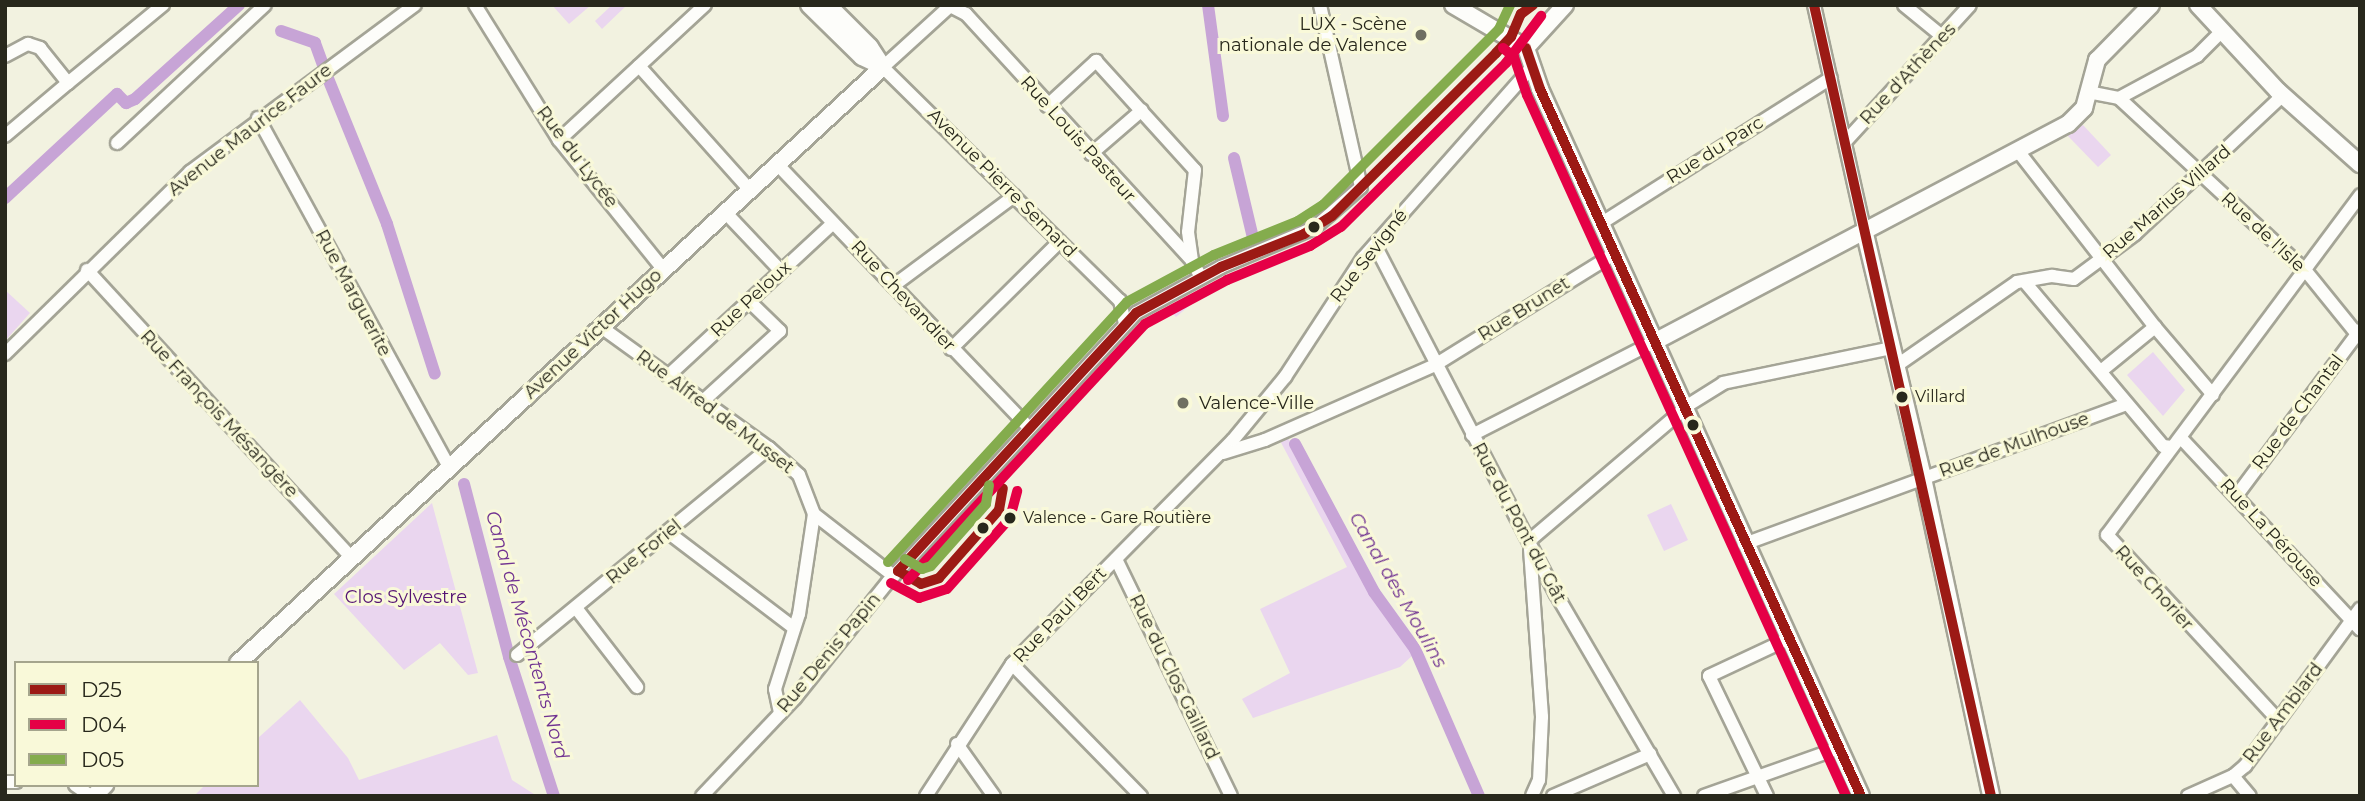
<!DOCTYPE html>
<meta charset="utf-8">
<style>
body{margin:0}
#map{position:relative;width:2365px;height:801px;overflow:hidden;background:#f2f2e0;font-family:Montserrat,sans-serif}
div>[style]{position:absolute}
.green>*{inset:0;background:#ead6ef}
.canal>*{height:12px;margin:-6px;padding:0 6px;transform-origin:6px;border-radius:6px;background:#c7a4d6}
.roads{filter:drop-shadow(2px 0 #a4a496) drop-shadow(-2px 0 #a4a496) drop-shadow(0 2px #a4a496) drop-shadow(0 -2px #a4a496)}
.minor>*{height:12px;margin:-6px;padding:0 6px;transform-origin:6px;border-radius:6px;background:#fdfdfa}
.major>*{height:16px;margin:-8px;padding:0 8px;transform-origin:8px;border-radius:8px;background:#fdfdfa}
.bus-1>*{height:10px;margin:-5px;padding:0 5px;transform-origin:5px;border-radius:5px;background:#9c1a15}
.bus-2>*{height:10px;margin:-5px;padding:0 5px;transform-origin:5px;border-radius:5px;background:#e50046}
.bus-3>*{height:10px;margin:-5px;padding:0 5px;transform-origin:5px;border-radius:5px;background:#84ac4d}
.dots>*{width:19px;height:19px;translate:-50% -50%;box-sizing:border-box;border:4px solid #f9f9d9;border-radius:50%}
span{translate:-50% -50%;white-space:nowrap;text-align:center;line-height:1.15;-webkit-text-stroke:6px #f9f9d9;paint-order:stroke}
.bus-label{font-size:16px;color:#28281c}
.left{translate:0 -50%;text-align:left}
.poi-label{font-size:18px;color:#28281c}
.right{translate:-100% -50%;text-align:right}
.street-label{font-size:18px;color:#28281c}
.park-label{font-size:18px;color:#551374}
.water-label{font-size:19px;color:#713392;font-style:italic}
.frame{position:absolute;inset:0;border:7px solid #28281c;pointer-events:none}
.legend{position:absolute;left:14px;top:661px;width:245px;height:126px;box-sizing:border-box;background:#f9f9d9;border:2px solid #a5a58d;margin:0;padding:9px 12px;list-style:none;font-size:21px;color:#28281c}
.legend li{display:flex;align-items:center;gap:14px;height:35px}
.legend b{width:35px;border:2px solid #a5a58d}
</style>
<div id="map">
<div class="green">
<div style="clip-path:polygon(552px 5px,591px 5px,569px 24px)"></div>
<div style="clip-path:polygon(612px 5px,627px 5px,602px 29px,595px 21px)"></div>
<div style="clip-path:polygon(2083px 125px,2111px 155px,2098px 167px,2066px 134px)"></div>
<div style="clip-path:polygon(5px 290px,30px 313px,5px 341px)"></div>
<div style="clip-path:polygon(1203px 294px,1176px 317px,1168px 309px)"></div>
<div style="clip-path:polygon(2153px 352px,2185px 390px,2163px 416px,2127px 375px)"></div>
<div style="clip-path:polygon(1285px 432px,1356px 567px,1413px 655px,1400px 667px,1253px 718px,1242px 699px,1290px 673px,1260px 609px,1347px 567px,1277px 435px)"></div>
<div style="clip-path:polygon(432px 503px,478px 673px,468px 675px,440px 643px,404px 670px,334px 594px)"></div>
<div style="clip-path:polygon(1671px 504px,1688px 540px,1664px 551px,1647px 515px)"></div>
<div style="clip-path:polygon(300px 700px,348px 758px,359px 780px,497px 735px,512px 780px,537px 796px,196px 794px,205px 785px,257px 785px,257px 739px)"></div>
</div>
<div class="canal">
<div style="left:1208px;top:5px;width:112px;rotate:82.3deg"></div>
<div style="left:281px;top:31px;width:36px;rotate:19deg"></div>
<div style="left:315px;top:43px;width:23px;rotate:70deg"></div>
<div style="left:327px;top:76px;width:160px;rotate:67.9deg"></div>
<div style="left:387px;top:224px;width:157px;rotate:72.3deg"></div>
<div style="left:1234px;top:158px;width:82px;rotate:76.6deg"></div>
<div style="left:5px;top:198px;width:153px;rotate:-42.9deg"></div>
<div style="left:117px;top:94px;width:13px;rotate:45deg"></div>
<div style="left:126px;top:103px;width:10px;rotate:-24deg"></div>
<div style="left:135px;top:99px;width:140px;rotate:-42.1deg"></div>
<div style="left:1295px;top:444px;width:168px;rotate:61.9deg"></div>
<div style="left:1374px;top:592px;width:70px;rotate:54.3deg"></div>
<div style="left:1415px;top:649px;width:160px;rotate:66.5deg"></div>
<div style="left:464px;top:484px;width:179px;rotate:75.4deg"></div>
<div style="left:509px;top:657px;width:146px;rotate:72.1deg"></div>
</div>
<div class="roads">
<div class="minor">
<div style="left:475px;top:5px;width:159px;rotate:58.1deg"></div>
<div style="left:559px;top:140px;width:166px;rotate:51.1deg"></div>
<div style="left:1814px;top:5px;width:235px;rotate:77.4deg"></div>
<div style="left:1904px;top:5px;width:50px;rotate:39.4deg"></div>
<div style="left:5px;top:56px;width:26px;rotate:-28deg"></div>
<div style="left:28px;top:44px;width:13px;rotate:18deg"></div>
<div style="left:40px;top:48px;width:45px;rotate:51.3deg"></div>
<div style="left:68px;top:83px;width:123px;rotate:-39.4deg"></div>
<div style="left:639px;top:66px;width:165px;rotate:48.2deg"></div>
<div style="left:2088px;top:92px;width:32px;rotate:11deg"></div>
<div style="left:2119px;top:98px;width:253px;rotate:42.8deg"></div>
<div style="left:2305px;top:270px;width:87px;rotate:51deg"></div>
<div style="left:2119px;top:98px;width:89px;rotate:-28.3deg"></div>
<div style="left:2197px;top:56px;width:35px;rotate:-45deg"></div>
<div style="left:1047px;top:106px;width:67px;rotate:-42.6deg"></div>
<div style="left:1096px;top:61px;width:147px;rotate:47.8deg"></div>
<div style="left:1195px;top:170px;width:62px;rotate:96.4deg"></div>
<div style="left:1188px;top:232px;width:28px;rotate:82deg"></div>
<div style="left:258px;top:118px;width:398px;rotate:61.3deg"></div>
<div style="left:5px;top:136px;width:82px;rotate:-40.1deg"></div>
<div style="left:559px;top:140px;width:199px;rotate:-42.8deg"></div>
<div style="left:1845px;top:142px;width:185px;rotate:-47.6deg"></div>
<div style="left:117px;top:143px;width:202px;rotate:-43deg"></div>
<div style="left:2018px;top:151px;width:223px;rotate:52.1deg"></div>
<div style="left:1091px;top:154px;width:67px;rotate:-40.8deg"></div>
<div style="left:777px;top:164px;width:365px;rotate:46.3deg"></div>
<div style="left:725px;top:212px;width:81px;rotate:46.5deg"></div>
<div style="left:1600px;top:224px;width:273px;rotate:-32.3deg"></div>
<div style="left:1375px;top:245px;width:393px;rotate:62.6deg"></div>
<div style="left:1556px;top:594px;width:234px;rotate:59.7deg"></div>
<div style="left:87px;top:270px;width:390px;rotate:47.4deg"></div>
<div style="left:2024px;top:281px;width:216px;rotate:49.9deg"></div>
<div style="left:2163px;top:446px;width:9px;rotate:6deg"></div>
<div style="left:893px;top:286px;width:151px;rotate:-36.6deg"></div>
<div style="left:1125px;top:324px;width:24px;rotate:-102deg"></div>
<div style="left:1120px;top:301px;width:333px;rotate:-135.4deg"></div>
<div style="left:883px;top:67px;width:91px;rotate:-42.3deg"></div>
<div style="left:950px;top:6px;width:18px;rotate:27deg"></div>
<div style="left:966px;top:14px;width:335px;rotate:47.5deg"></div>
<div style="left:1192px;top:261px;width:18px;rotate:61deg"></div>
<div style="left:601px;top:327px;width:207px;rotate:35.8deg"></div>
<div style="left:769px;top:448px;width:40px;rotate:42deg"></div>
<div style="left:799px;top:475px;width:42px;rotate:69deg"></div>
<div style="left:814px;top:514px;width:101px;rotate:98.5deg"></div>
<div style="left:799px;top:614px;width:79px;rotate:107.7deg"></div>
<div style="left:775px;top:689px;width:25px;rotate:78deg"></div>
<div style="left:2155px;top:327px;width:89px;rotate:49.5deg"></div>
<div style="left:951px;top:349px;width:153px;rotate:-44.7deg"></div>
<div style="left:5px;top:354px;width:260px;rotate:-44.5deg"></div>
<div style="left:190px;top:172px;width:280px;rotate:-36.6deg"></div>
<div style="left:1896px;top:366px;width:147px;rotate:-34.8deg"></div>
<div style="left:2017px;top:282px;width:36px;rotate:-10deg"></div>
<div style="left:2052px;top:276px;width:22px;rotate:8deg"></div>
<div style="left:2074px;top:279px;width:76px;rotate:-36.4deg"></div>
<div style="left:2135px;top:234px;width:203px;rotate:-43.2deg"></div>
<div style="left:2101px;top:371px;width:70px;rotate:-39.2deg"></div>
<div style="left:668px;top:376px;width:225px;rotate:-42.8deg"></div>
<div style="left:703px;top:401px;width:104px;rotate:-42.3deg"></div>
<div style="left:780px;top:331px;width:43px;rotate:-135.9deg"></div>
<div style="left:1472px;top:435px;width:204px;rotate:-27.1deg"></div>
<div style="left:2181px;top:438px;width:262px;rotate:46.9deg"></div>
<div style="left:1223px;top:453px;width:44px;rotate:-17.2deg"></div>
<div style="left:1265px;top:440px;width:186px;rotate:-23.8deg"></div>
<div style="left:1435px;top:365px;width:211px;rotate:-31.8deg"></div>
<div style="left:2237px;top:495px;width:206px;rotate:-53.3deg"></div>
<div style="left:814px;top:514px;width:101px;rotate:37.8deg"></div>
<div style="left:669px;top:533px;width:157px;rotate:37.2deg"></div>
<div style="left:1529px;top:541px;width:211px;rotate:-40.4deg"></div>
<div style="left:1690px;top:404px;width:39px;rotate:-32deg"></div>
<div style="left:1723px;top:383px;width:173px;rotate:-11.7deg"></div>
<div style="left:1744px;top:544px;width:407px;rotate:-20.1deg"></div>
<div style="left:1530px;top:549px;width:168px;rotate:85.9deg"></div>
<div style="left:1542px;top:717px;width:63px;rotate:92.7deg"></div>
<div style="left:1539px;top:780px;width:17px;rotate:114deg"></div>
<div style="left:1116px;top:559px;width:263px;rotate:64.1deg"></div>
<div style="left:576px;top:608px;width:100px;rotate:52.3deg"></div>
<div style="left:517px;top:655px;width:326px;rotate:-39.4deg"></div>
<div style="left:1012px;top:664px;width:185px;rotate:45.7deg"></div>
<div style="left:2278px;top:720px;width:252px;rotate:-132.7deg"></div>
<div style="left:2107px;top:535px;width:424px;rotate:-53.3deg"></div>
<div style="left:957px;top:744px;width:64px;rotate:54.6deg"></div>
<div style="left:2233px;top:776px;width:26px;rotate:50deg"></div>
<div style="left:5px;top:782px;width:11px"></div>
<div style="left:75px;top:785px;width:19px;rotate:35deg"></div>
<div style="left:702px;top:796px;width:135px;rotate:-46.5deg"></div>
<div style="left:795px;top:698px;width:149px;rotate:-51.3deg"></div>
<div style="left:888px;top:582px;width:366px;rotate:-47.3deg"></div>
<div style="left:1136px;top:313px;width:97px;rotate:-28.4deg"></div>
<div style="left:1221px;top:267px;width:101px;rotate:-22.8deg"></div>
<div style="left:1314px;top:228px;width:62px;rotate:-41.1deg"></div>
<div style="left:1361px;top:187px;width:187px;rotate:-102.7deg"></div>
<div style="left:926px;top:796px;width:158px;rotate:-56.9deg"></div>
<div style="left:1012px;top:664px;width:315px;rotate:-45.4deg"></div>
<div style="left:1233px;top:440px;width:82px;rotate:-50.5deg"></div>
<div style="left:1285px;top:377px;width:142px;rotate:-56.8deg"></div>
<div style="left:1363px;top:258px;width:252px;rotate:-48.5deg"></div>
<div style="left:1553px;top:796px;width:106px;rotate:-23.4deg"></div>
<div style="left:1704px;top:796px;width:143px;rotate:-19.6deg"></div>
<div style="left:1767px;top:796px;width:133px;rotate:-115.8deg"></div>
<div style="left:1709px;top:676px;width:87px;rotate:-25.1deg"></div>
<div style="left:2188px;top:796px;width:49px;rotate:-24deg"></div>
<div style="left:2233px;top:776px;width:16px;rotate:-40deg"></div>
<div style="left:2245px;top:766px;width:195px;rotate:-53.8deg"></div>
</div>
<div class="major">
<div style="left:809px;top:5px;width:74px;rotate:44.5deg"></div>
<div style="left:862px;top:57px;width:23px;rotate:25deg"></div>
<div style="left:828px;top:5px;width:59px;rotate:45deg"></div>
<div style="left:870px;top:47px;width:24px;rotate:57deg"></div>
<div style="left:1453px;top:5px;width:85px;rotate:30.5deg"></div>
<div style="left:2198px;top:5px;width:117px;rotate:47.1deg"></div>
<div style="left:2278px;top:91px;width:110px;rotate:41.7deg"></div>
<div style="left:1526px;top:48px;width:43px;rotate:71.1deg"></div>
<div style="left:1540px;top:89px;width:776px;rotate:65.58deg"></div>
<div style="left:1526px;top:48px;width:58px;rotate:-47.8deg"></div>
<div style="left:1865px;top:234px;width:251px;rotate:76.6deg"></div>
<div style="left:1923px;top:478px;width:325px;rotate:77.9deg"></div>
<div style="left:1654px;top:342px;width:468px;rotate:-27.8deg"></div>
<div style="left:2068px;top:124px;width:23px;rotate:-45deg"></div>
<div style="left:2084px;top:108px;width:50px;rotate:-74.8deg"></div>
<div style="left:2097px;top:60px;width:77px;rotate:-45.5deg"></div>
<div style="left:238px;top:663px;width:878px;rotate:-42.74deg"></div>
<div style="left:94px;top:796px;width:16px;rotate:-45deg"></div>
</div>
</div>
<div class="bus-1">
<div style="left:1814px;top:5px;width:811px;rotate:77.39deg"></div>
<div style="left:1526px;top:48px;width:43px;rotate:71.1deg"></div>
<div style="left:1540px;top:89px;width:776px;rotate:65.58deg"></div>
<div style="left:898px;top:571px;width:351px;rotate:-47.3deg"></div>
<div style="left:1136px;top:313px;width:97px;rotate:-28.4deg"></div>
<div style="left:1221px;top:267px;width:89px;rotate:-21.7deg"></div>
<div style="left:1304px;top:234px;width:33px;rotate:-33deg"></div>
<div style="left:1332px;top:216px;width:231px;rotate:-44.8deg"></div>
<div style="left:1496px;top:53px;width:22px;rotate:-47deg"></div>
<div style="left:1511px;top:37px;width:25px;rotate:-67deg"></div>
<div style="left:1521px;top:14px;width:15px;rotate:-37deg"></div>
<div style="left:898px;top:571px;width:26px;rotate:29deg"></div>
<div style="left:921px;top:584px;width:19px;rotate:-18deg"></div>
<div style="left:939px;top:578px;width:91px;rotate:-48.6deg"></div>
<div style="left:999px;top:510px;width:22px;rotate:-80deg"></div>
</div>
<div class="bus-2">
<div style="left:1503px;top:48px;width:14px;rotate:39deg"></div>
<div style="left:1514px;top:57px;width:40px;rotate:71.1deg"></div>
<div style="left:1527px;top:95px;width:770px;rotate:65.53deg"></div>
<div style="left:908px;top:580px;width:349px;rotate:-47.2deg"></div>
<div style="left:1145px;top:324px;width:93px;rotate:-28.2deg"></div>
<div style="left:1227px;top:280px;width:90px;rotate:-22.3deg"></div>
<div style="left:1310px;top:246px;width:36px;rotate:-32deg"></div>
<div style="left:1341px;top:227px;width:233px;rotate:-44.8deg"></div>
<div style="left:1506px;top:63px;width:59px;rotate:-53.3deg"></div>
<div style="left:891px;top:583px;width:32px;rotate:28deg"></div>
<div style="left:919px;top:598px;width:29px;rotate:-18deg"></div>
<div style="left:947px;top:589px;width:95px;rotate:-48.4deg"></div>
<div style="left:1010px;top:518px;width:28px;rotate:-75deg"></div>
</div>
<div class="bus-3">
<div style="left:905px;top:559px;width:20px;rotate:30deg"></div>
<div style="left:922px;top:569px;width:9px;rotate:-18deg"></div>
<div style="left:931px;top:566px;width:83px;rotate:-48.4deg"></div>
<div style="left:986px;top:504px;width:19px;rotate:-81deg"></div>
<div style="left:888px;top:562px;width:353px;rotate:-47.4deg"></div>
<div style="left:1127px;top:302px;width:99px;rotate:-28.4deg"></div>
<div style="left:1214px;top:255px;width:91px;rotate:-22deg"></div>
<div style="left:1298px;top:221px;width:30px;rotate:-33deg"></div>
<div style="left:1323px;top:205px;width:249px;rotate:-45deg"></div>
<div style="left:1499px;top:29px;width:26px;rotate:-65deg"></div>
</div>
<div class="dots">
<div style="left:1421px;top:35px;background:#6f6f61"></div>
<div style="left:1314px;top:227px;background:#28281c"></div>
<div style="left:1902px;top:397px;background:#28281c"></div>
<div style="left:1183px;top:403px;background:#6f6f61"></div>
<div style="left:1693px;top:425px;background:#28281c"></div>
<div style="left:1010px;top:518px;background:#28281c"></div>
<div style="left:983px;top:528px;background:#28281c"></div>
</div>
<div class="bus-label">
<span class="left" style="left:1915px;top:397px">Villard</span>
<span class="left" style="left:1023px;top:518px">Valence - Gare Routière</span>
</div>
<div class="poi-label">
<span class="right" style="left:1407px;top:35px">LUX - Scène<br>nationale de Valence</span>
<span class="left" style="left:1199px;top:403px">Valence-Ville</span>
</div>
<div class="street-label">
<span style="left:1908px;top:74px;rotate:-47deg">Rue d'Athènes</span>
<span style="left:250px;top:130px;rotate:-38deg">Avenue Maurice Faure</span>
<span style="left:1078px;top:139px;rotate:48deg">Rue Louis Pasteur</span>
<span style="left:1715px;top:150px;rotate:-32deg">Rue du Parc</span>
<span style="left:577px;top:157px;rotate:53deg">Rue du Lycée</span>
<span style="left:1002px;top:183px;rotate:45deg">Avenue Pierre Semard</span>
<span style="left:2167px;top:202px;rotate:-41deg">Rue Marius Villard</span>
<span style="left:2263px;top:232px;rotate:43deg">Rue de l'Isle</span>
<span style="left:1369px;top:256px;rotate:-52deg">Rue Sevigné</span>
<span style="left:353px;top:293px;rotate:62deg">Rue Marguerite</span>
<span style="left:903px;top:296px;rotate:47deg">Rue Chevandier</span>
<span style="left:751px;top:299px;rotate:-43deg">Rue Peloux</span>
<span style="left:1524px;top:309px;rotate:-32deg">Rue Brunet</span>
<span style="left:593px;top:334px;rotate:-43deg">Avenue Victor Hugo</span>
<span style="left:715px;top:412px;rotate:37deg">Rue Alfred de Musset</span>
<span style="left:2298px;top:412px;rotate:-53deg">Rue de Chantal</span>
<span style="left:219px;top:414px;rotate:47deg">Rue François Mésangère</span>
<span style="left:2014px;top:445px;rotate:-20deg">Rue de Mulhouse</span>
<span style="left:1519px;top:523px;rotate:62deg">Rue du Pont du Gât</span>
<span style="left:2271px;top:533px;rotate:47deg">Rue La Pérouse</span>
<span style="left:644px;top:552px;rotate:-39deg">Rue Foriel</span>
<span style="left:2154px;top:588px;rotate:48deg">Rue Chorier</span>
<span style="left:1060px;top:615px;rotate:-46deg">Rue Paul Bert</span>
<span style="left:829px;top:653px;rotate:-50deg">Rue Denis Papin</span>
<span style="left:1174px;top:677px;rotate:64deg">Rue du Clos Gaillard</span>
<span style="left:2283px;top:713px;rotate:-53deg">Rue Amblard</span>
</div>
<div class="park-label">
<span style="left:406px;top:597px">Clos Sylvestre</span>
</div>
<div class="water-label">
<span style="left:1398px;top:590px;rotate:60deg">Canal des Moulins</span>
<span style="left:527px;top:635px;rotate:74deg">Canal de Mécontents Nord</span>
</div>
<div class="frame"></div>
<ul class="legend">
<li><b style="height:9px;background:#9c1a15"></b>D25</li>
<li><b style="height:9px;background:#e50046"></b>D04</li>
<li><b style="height:9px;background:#84ac4d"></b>D05</li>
</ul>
</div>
